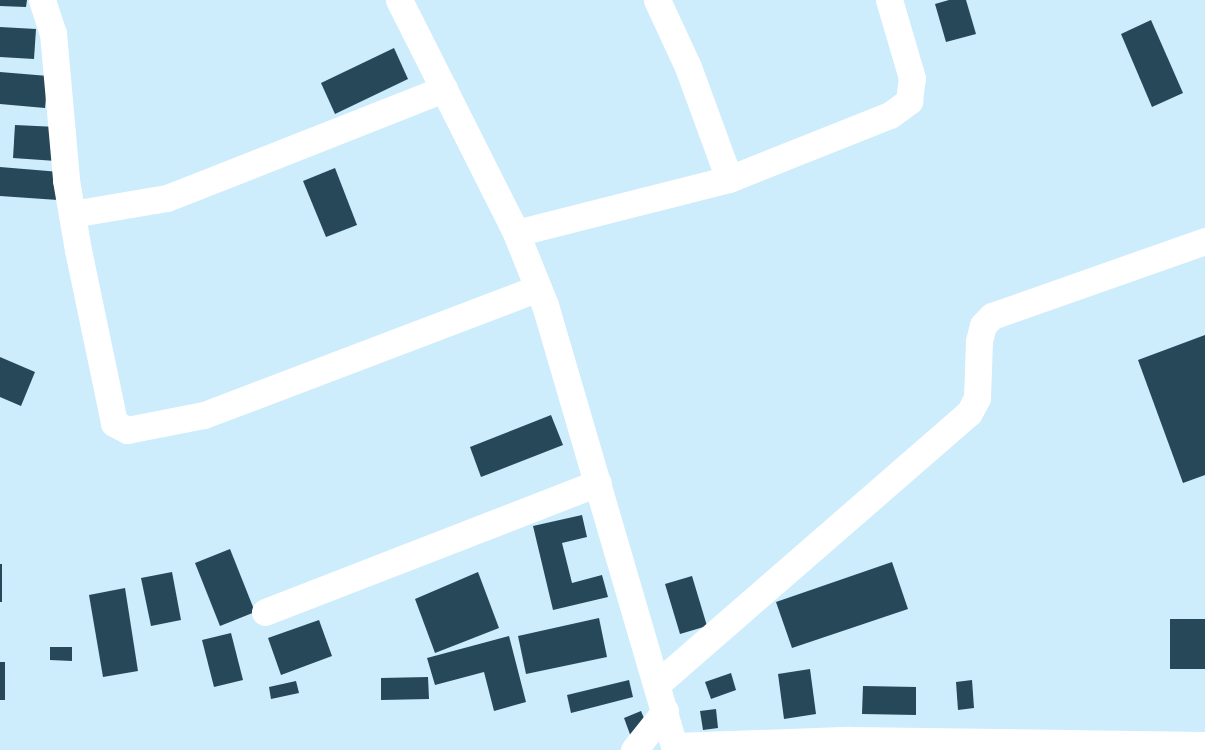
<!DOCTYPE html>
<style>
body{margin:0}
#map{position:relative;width:1205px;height:750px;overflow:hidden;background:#cdecfc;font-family:"Archivo Narrow",sans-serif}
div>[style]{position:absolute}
.building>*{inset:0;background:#264859}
.minor>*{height:27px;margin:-13.5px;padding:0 13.5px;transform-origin:13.5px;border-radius:13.5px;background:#fff}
span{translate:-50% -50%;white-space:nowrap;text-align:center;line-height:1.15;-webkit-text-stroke:6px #cdecfc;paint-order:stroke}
</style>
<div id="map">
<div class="building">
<div style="clip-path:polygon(0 0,27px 0,26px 7px,0 6px)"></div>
<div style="clip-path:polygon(949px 0,966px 0,976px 34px,946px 42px,935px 4px)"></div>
<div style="clip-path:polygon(1151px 20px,1183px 93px,1152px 107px,1121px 34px)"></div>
<div style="clip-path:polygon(0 27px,36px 29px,34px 59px,0 57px)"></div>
<div style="clip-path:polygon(394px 48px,408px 79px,335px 114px,321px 83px)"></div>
<div style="clip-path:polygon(0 72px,48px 76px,45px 108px,0 104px)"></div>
<div style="clip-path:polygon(15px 125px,57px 127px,56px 161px,13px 158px)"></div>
<div style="clip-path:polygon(0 167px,60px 172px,58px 200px,0 196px)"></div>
<div style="clip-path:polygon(335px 168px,357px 225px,326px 237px,303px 181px)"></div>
<div style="clip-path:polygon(1205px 335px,1205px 475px,1183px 483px,1138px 360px)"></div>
<div style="clip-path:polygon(0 357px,35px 372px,21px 406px,0 397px)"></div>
<div style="clip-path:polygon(551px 415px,563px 445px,481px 477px,470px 447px)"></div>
<div style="clip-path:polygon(582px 515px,587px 537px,562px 543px,572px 583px,602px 575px,608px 597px,553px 610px,533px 526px)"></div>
<div style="clip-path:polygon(230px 549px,255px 612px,220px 626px,195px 563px)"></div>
<div style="clip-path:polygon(892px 562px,908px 609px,792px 648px,776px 602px)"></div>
<div style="clip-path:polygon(0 564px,2px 564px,2px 602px,0 602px)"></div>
<div style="clip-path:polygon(172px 572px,181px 620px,151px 626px,141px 578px)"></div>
<div style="clip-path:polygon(478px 572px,499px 628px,435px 653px,415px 599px)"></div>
<div style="clip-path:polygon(692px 576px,707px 626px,680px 634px,665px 584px)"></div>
<div style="clip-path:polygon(125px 588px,138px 671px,103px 677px,89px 595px)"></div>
<div style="clip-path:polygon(599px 618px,607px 657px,526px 674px,518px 636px)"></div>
<div style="clip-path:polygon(1170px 619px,1205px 619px,1205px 669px,1170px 669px)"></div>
<div style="clip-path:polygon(319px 620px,332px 656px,281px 675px,268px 638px)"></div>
<div style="clip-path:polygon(231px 633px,243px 680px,214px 687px,202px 640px)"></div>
<div style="clip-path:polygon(509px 636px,526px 702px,494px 711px,484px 672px,435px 685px,427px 658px)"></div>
<div style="clip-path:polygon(50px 647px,72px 647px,72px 661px,50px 660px)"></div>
<div style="clip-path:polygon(0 662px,5px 662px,5px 700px,0 700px)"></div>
<div style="clip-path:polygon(810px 669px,816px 714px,784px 719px,778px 674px)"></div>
<div style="clip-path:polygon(731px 673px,736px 690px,711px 699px,705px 682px)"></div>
<div style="clip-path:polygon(428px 677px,429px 699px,381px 700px,381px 678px)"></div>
<div style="clip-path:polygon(629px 680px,633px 697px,571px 713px,567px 695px)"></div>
<div style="clip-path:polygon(972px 680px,974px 708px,958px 710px,956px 682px)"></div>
<div style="clip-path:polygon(296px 681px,299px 693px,271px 699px,269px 687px)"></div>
<div style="clip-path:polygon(863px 686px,916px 687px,916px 715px,862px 714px)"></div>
<div style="clip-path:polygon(716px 709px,718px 728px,703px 730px,700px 711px)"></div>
<div style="clip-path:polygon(641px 711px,649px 730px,631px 737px,624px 718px)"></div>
</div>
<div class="minor">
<div style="left:42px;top:0;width:35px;rotate:72deg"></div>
<div style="left:53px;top:33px;width:148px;rotate:84.9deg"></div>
<div style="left:66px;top:180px;width:71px;rotate:80.3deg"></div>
<div style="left:78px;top:250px;width:177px;rotate:78.2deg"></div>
<div style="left:114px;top:423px;width:15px;rotate:28deg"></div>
<div style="left:127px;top:430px;width:78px;rotate:-11deg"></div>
<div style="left:204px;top:415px;width:357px;rotate:-20.8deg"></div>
<div style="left:399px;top:0;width:261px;rotate:63.3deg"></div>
<div style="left:516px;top:233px;width:78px;rotate:68.1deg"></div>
<div style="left:545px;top:305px;width:464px;rotate:73.7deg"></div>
<div style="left:657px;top:0;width:74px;rotate:65.2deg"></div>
<div style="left:688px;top:67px;width:119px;rotate:69.9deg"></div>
<div style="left:72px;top:214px;width:96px;rotate:-9.6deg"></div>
<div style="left:167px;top:198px;width:298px;rotate:-21.5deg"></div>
<div style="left:516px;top:233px;width:220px;rotate:-14.2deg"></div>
<div style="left:729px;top:179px;width:173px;rotate:-21.7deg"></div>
<div style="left:890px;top:115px;width:24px;rotate:-36deg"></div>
<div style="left:909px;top:101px;width:23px;rotate:-83deg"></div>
<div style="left:912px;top:78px;width:81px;rotate:-106.4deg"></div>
<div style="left:265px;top:612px;width:357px;rotate:-21.2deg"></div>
<div style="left:657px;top:684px;width:413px;rotate:-41deg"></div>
<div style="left:969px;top:413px;width:17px;rotate:-62deg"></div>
<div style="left:977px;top:398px;width:57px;rotate:-88deg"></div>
<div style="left:979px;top:341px;width:16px;rotate:-76deg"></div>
<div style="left:983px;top:325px;width:13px;rotate:-45deg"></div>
<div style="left:992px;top:316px;width:226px;rotate:-19.4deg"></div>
<div style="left:674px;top:746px;width:176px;rotate:-2deg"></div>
<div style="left:850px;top:740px;width:355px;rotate:0.8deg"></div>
<div style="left:634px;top:750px;width:50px;rotate:-51.5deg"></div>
</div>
</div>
